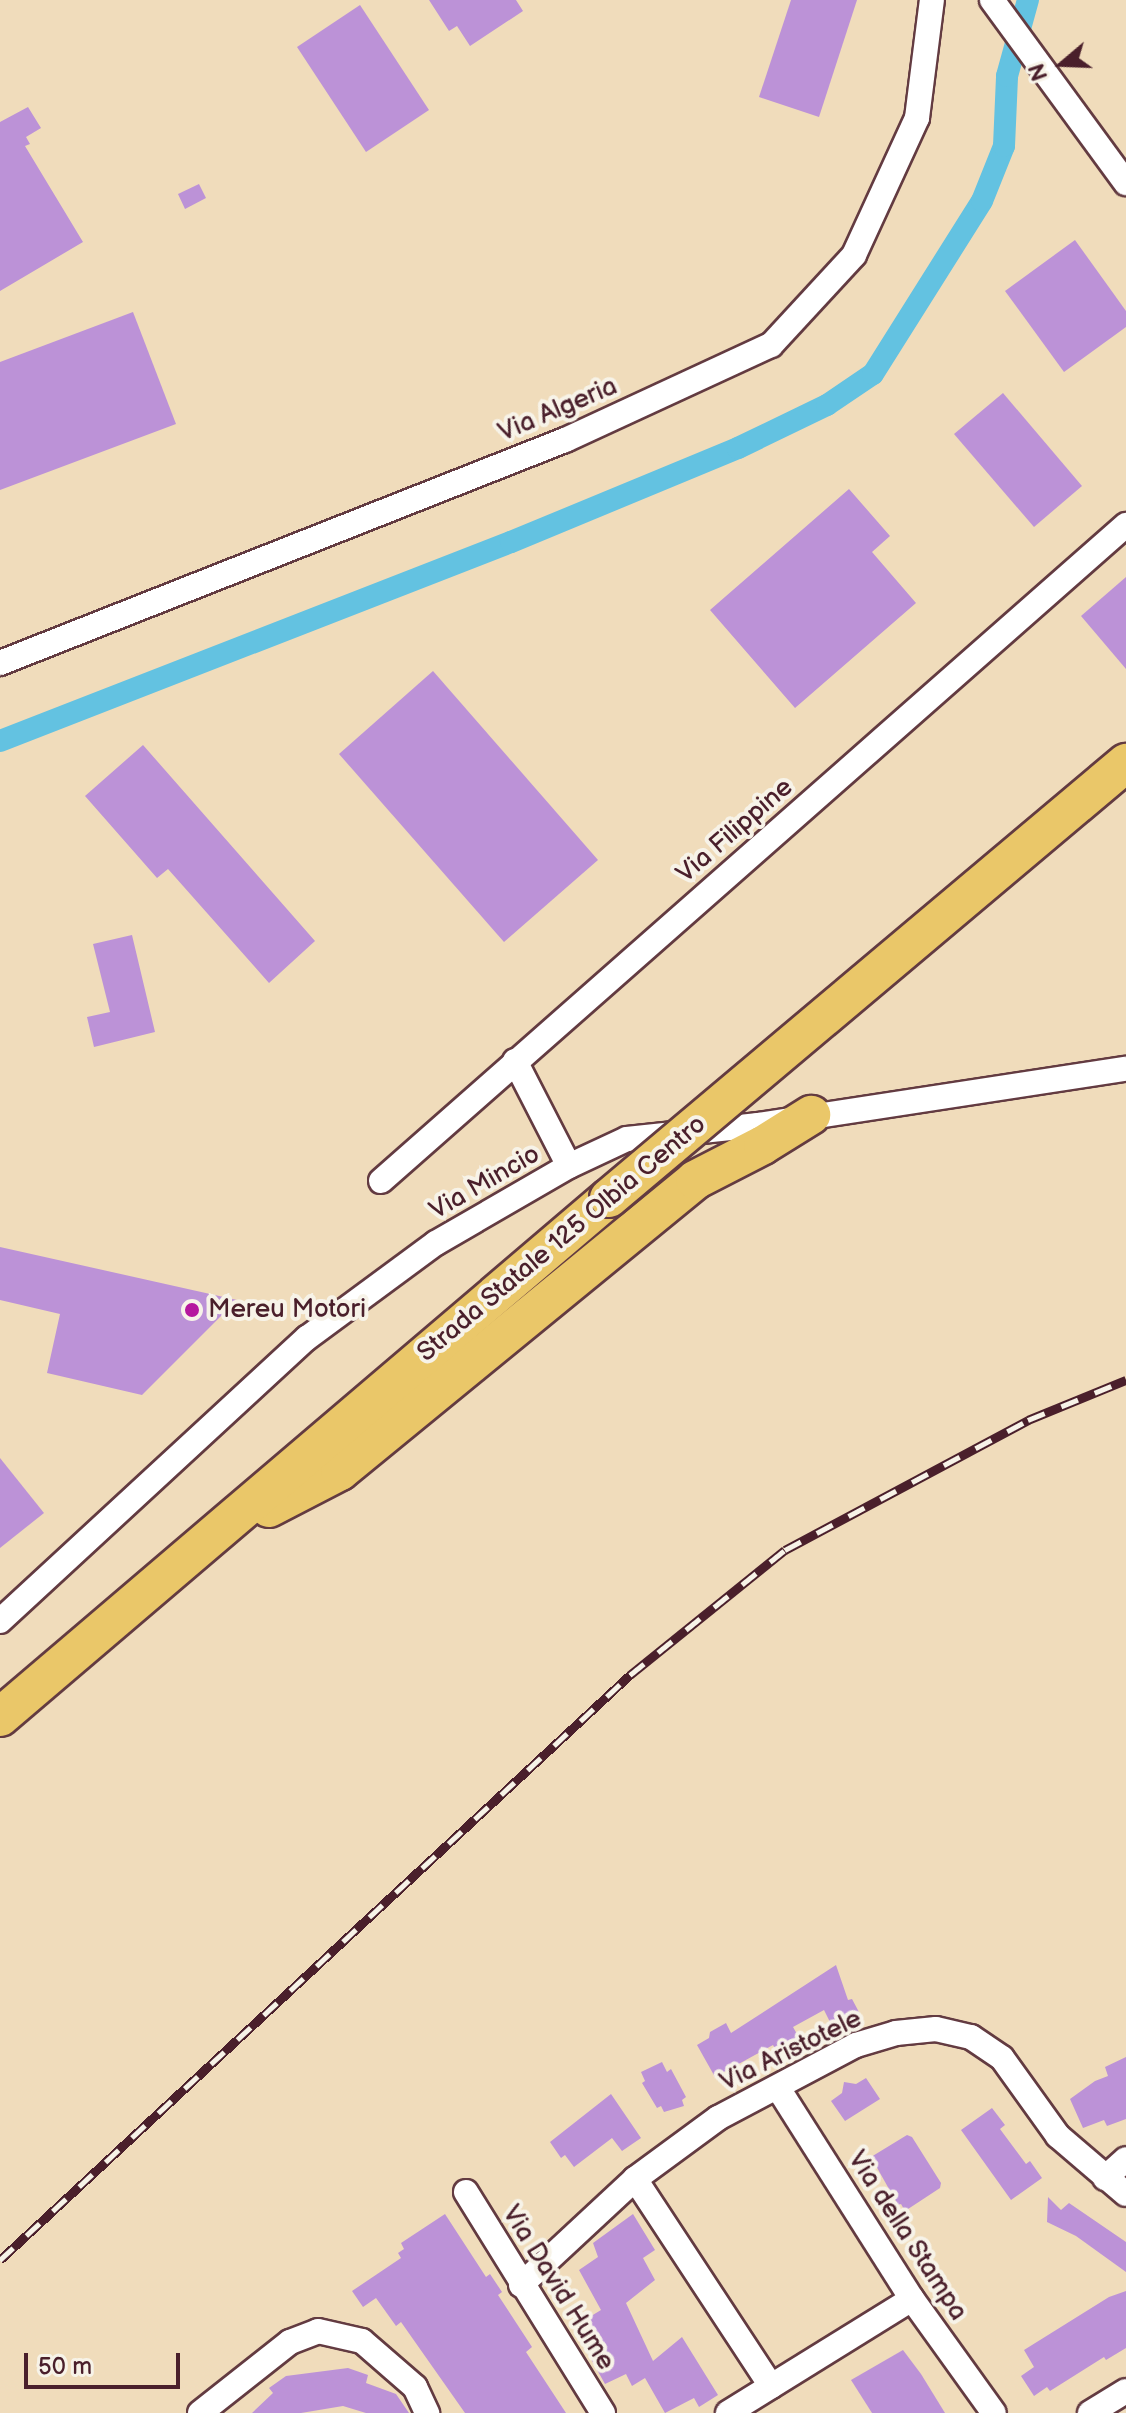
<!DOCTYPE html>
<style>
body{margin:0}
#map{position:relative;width:1126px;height:2413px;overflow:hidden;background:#f0dcbb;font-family:"Balsamiq Sans",sans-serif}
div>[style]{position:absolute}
.canal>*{height:22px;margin:-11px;padding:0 11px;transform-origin:11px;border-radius:11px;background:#63c2e1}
.building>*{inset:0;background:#bc92d7}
.roads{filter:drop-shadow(2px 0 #633b41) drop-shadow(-2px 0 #633b41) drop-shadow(0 2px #633b41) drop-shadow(0 -2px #633b41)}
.street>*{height:24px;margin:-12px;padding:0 12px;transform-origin:12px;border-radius:12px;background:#fff}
.primary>*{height:38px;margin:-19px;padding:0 19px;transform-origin:19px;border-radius:19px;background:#eac769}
.rail>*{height:9px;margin-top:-4.5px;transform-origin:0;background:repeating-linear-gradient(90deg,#f7f3e8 0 18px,#4a1f2b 0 36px);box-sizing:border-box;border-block:2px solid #4a1f2b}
.bridges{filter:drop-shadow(2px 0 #633b41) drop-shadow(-2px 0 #633b41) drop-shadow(0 2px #633b41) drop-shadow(0 -2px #633b41)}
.primary-bridge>*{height:38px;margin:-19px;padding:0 19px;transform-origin:19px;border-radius:19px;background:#eac769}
.dots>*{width:22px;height:22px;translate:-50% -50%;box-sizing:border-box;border:4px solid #f7f3e8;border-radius:50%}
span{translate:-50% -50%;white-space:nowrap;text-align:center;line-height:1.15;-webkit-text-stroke:8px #f7f3e8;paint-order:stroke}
.street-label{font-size:26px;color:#4a1f2b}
.poi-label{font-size:26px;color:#4a1f2b}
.left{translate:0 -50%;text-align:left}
.north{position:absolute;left:1022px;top:24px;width:80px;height:80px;-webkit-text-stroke:6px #f7f3e8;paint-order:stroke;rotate:251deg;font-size:22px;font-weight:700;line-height:32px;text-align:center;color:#4a1f2b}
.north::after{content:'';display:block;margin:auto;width:28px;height:36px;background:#4a1f2b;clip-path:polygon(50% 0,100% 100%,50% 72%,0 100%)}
.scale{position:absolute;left:24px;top:2353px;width:156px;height:36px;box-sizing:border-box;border:4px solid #4a1f2b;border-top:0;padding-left:10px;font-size:24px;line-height:28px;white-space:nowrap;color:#4a1f2b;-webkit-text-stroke:6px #f7f3e8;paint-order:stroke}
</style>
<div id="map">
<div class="canal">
<div style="left:0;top:741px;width:548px;rotate:-21.28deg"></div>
<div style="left:511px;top:542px;width:246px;rotate:-22.5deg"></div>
<div style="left:738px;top:448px;width:99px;rotate:-25.8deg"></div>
<div style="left:827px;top:405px;width:55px;rotate:-34deg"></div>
<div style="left:873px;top:374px;width:204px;rotate:-57.8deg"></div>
<div style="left:982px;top:201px;width:59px;rotate:-68.2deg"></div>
<div style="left:1004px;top:146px;width:70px;rotate:-87.5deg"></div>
<div style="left:1007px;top:76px;width:79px;rotate:-74.6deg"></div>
</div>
<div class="building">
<div style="clip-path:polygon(429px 0,516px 0,523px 11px,470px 46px,457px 26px,449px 31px)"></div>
<div style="clip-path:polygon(791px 0,857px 0,819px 117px,759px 97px)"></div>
<div style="clip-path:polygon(360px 5px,429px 110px,366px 152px,297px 47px)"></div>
<div style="clip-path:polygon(28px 107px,41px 128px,26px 137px,30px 144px,25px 146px,83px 242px,0 291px,0 122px)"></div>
<div style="clip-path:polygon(199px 184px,206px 198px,185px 209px,178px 194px)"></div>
<div style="clip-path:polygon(1075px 240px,1126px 311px,1126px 327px,1064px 372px,1005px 291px)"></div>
<div style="clip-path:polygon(133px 312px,176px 424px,0 490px,0 362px)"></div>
<div style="clip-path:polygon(1003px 393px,1082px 486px,1034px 527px,954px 434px)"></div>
<div style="clip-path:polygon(849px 489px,890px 536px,872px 552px,916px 603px,795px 708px,710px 610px)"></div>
<div style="clip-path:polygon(1126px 577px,1126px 669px,1081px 616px)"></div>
<div style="clip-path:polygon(433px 671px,598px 860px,504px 942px,339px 754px)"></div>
<div style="clip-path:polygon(143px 745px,315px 941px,269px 983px,168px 869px,157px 878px,85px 796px)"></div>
<div style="clip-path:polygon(132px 935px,155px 1032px,94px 1047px,87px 1017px,110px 1012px,93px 944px)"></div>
<div style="clip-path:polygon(0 1247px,237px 1300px,142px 1395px,47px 1373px,60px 1314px,0 1300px)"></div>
<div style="clip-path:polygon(0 1458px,44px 1513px,0 1548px)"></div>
<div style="clip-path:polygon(836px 1965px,848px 2000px,852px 1999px,860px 2014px,833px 2028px,824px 2010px,793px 2027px,801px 2041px,778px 2054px,773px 2045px,715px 2077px,697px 2045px,709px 2038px,710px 2032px,726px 2023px,731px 2033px)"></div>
<div style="clip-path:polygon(1126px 2057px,1126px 2119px,1107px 2126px,1104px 2120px,1083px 2128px,1070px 2099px,1095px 2081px,1108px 2076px,1105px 2067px)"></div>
<div style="clip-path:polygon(662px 2062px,667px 2072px,671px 2069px,686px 2097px,682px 2100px,684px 2106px,664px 2112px,661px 2106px,657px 2108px,642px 2083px,645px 2081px,641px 2072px)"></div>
<div style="clip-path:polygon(866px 2078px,880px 2099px,845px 2121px,831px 2101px,842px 2093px,844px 2082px,856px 2084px)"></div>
<div style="clip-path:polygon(611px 2094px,641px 2138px,622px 2151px,612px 2138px,574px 2167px,565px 2155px,561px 2158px,550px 2142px)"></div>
<div style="clip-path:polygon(992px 2108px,1005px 2125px,1000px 2129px,1026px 2164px,1030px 2161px,1042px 2178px,1011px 2200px,961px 2130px)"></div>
<div style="clip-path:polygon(907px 2135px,912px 2137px,941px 2183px,940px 2188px,905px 2211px,901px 2204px,898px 2205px,871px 2157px)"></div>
<div style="clip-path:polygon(1048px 2197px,1061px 2210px,1069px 2203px,1126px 2242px,1126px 2272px,1076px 2236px,1047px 2222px)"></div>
<div style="clip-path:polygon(445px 2214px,486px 2277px,490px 2274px,502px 2292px,498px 2295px,532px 2347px,526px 2352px,566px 2413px,465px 2413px,401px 2322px,396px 2326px,376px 2298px,363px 2307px,352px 2291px,401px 2258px,398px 2253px,404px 2249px,401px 2243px)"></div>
<div style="clip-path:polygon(633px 2214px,655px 2250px,643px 2258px,655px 2280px,626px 2303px,653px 2361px,682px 2337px,718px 2395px,699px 2407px,694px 2398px,665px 2413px,645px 2378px,632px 2386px,626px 2374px,605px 2384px,573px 2327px,601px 2310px,579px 2270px,598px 2257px,593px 2243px)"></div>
<div style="clip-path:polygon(1126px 2291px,1126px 2348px,1106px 2360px,1104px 2357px,1050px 2391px,1047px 2387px,1034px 2396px,1021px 2376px,1034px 2367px,1024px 2350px,1109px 2297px)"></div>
<div style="clip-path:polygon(903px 2350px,921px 2374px,945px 2413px,872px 2413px,851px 2380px)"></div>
<div style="clip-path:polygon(348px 2368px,368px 2375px,366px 2383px,396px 2394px,409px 2413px,366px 2413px,343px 2406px,301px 2413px,252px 2413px,273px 2393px,269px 2388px,286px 2376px)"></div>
</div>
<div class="roads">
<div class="street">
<div style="left:992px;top:0;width:227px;rotate:53.8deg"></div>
<div style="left:0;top:663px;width:607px;rotate:-21.54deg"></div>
<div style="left:565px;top:440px;width:227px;rotate:-24.8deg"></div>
<div style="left:771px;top:345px;width:122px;rotate:-47.3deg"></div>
<div style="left:854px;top:255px;width:151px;rotate:-65.3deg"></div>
<div style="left:917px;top:118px;width:119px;rotate:-82.8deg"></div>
<div style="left:515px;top:1061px;width:118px;rotate:62.8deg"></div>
<div style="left:381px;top:1181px;width:993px;rotate:-41.37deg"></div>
<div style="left:0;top:1621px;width:418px;rotate:-42.7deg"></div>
<div style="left:307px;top:1338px;width:160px;rotate:-36.4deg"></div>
<div style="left:436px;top:1243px;width:154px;rotate:-30.1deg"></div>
<div style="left:569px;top:1166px;width:64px;rotate:-25deg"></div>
<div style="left:627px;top:1139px;width:132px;rotate:-6.1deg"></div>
<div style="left:758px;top:1125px;width:372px;rotate:-8.7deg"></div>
<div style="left:778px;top:2088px;width:250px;rotate:57.6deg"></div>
<div style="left:912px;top:2299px;width:140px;rotate:54.3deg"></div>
<div style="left:1105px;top:2178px;width:28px;rotate:-42deg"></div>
<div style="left:635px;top:2179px;width:248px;rotate:56.7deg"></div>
<div style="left:466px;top:2192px;width:260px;rotate:58.2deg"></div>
<div style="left:521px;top:2285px;width:156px;rotate:-42.9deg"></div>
<div style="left:635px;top:2179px;width:103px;rotate:-36.3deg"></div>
<div style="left:718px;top:2118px;width:156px;rotate:-27.9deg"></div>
<div style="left:856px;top:2045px;width:42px;rotate:-16.7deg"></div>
<div style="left:896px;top:2033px;width:40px;rotate:-5.7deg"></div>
<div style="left:936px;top:2029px;width:36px;rotate:13deg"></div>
<div style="left:971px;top:2037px;width:37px;rotate:34deg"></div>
<div style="left:1002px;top:2058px;width:96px;rotate:54.3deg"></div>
<div style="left:1058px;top:2136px;width:89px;rotate:40.5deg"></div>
<div style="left:200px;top:2413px;width:115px;rotate:-38.3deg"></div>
<div style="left:290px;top:2342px;width:30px;rotate:-21deg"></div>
<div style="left:318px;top:2331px;width:45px;rotate:12.8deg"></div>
<div style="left:362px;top:2341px;width:70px;rotate:41deg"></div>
<div style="left:415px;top:2387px;width:29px;rotate:65deg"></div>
<div style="left:728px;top:2413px;width:216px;rotate:-31.8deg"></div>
<div style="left:1090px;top:2413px;width:42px;rotate:-31.4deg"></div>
</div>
<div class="primary">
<div style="left:269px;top:1508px;width:80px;rotate:-27.5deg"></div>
<div style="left:340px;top:1471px;width:459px;rotate:-39.3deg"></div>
<div style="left:695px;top:1180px;width:76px;rotate:-27.2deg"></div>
<div style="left:763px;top:1145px;width:57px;rotate:-32deg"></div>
<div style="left:0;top:1717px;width:800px;rotate:-40.44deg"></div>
</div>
</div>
<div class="rail">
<div style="left:0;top:2260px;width:860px;rotate:-42.88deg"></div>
<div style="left:630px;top:1675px;width:199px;rotate:-38.9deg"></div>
<div style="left:785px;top:1550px;width:276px;rotate:-28.1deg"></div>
<div style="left:1028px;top:1420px;width:106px;rotate:-22.2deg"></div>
</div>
<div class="bridges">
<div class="primary-bridge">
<div style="left:609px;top:1198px;width:676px;rotate:-40.08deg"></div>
</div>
</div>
<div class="dots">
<div style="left:192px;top:1310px;background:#b5179e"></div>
</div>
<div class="street-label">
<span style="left:558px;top:410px;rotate:-23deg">Via Algeria</span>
<span style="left:735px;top:831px;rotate:-41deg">Via Filippine</span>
<span style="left:485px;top:1183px;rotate:-30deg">Via Mincio</span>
<span style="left:562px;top:1239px;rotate:-40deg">Strada Statale 125 Olbia Centro</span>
<span style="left:791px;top:2051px;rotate:-26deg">Via Aristotele</span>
<span style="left:907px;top:2236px;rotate:57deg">Via della Stampa</span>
<span style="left:558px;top:2288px;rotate:58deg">Via David Hume</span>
</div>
<div class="poi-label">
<span class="left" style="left:208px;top:1310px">Mereu Motori</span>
</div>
<div class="north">N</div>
<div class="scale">50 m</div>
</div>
